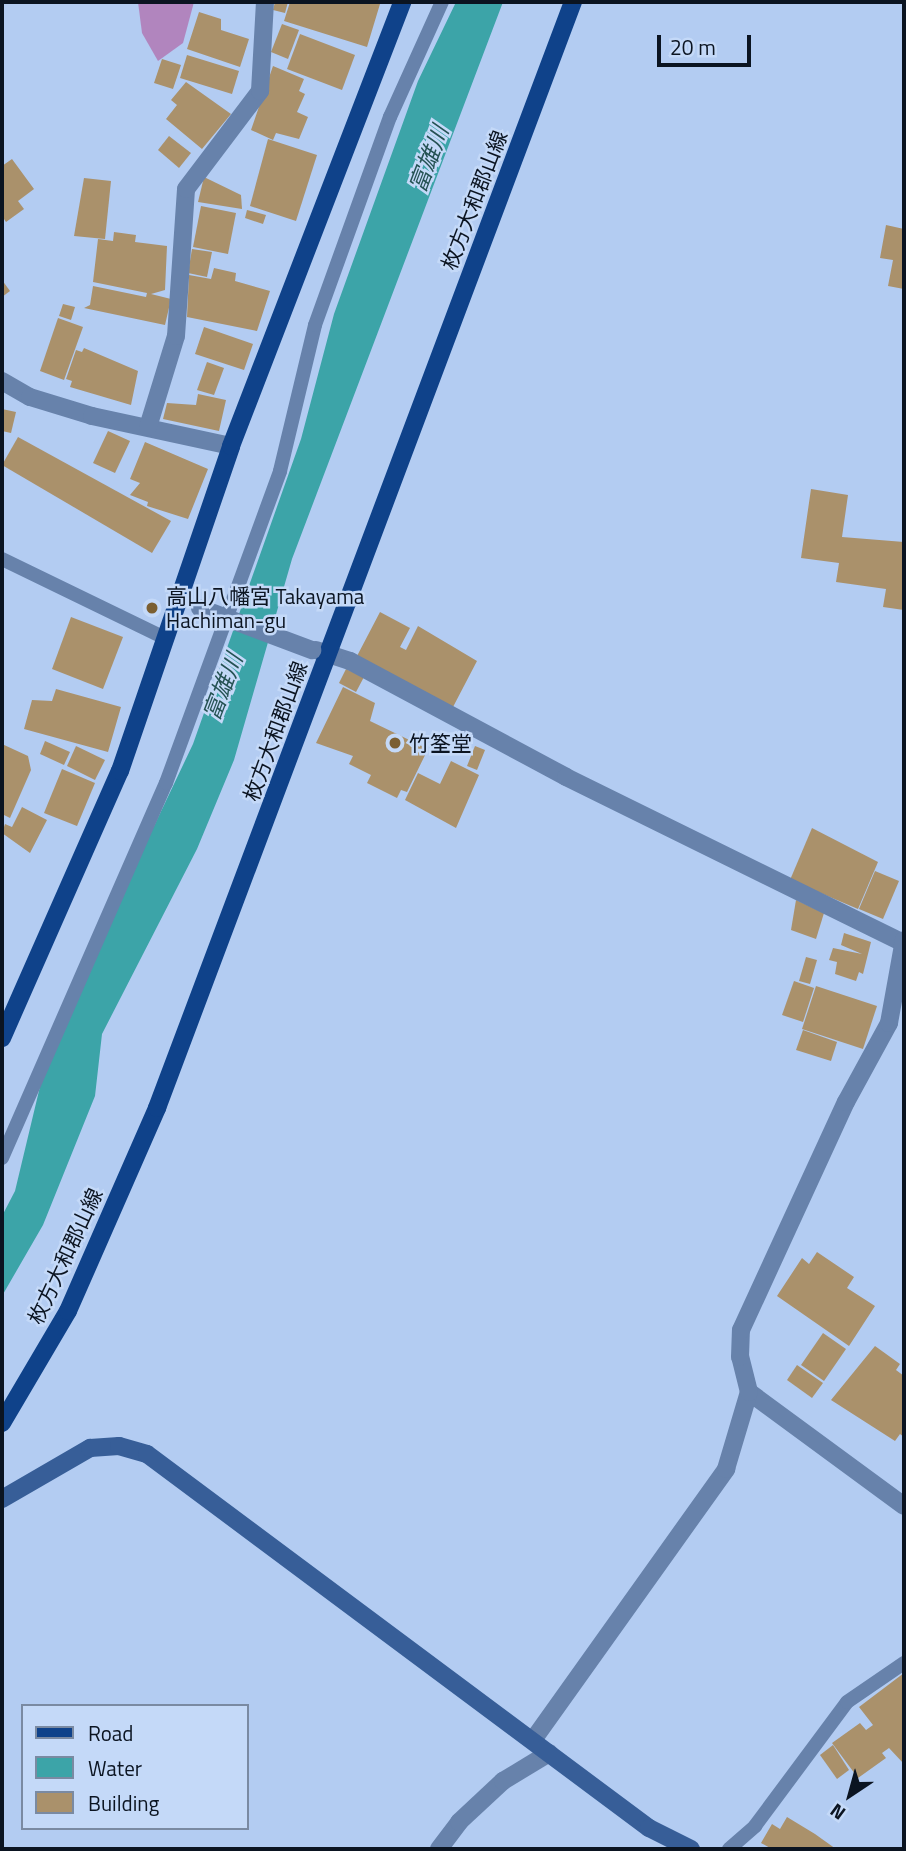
<!DOCTYPE html>
<meta charset="utf-8">
<style>
body{margin:0}
#map{position:relative;width:906px;height:1851px;overflow:hidden;background:#b3ccf2;font-family:"Titillium Web","Noto Sans JP",sans-serif}
div>[style]{position:absolute}
.forest>*{inset:0;background:#b185be}
.water>*{inset:0;background:#3ca4a8}
.building>*{inset:0;background:#aa916b}
.lane>*{height:14px;margin:-7px;padding:0 7px;transform-origin:7px;border-radius:7px;background:#6782ab}
.street>*{height:18px;margin:-9px;padding:0 9px;transform-origin:9px;border-radius:9px;background:#6782ab}
.secondary>*{height:18px;margin:-9px;padding:0 9px;transform-origin:9px;border-radius:9px;background:#375e98}
.primary>*{height:18px;margin:-9px;padding:0 9px;transform-origin:9px;border-radius:9px;background:#0f428a}
.street-bridge>*{height:18px;margin:-9px;padding:0 9px;transform-origin:9px;border-radius:9px;background:#6782ab}
.dots>*{width:19px;height:19px;translate:-50% -50%;box-sizing:border-box;border:4px solid #c4d9f8;border-radius:50%}
span{translate:-50% -50%;white-space:nowrap;text-align:center;line-height:1.15;-webkit-text-stroke:5px #c4d9f8;paint-order:stroke}
.street-label{font-size:21px;color:#0b1421}
.poi-label{font-size:21px;color:#0b1421}
.left{translate:0 -50%;text-align:left}
.water-label{font-size:23px;color:#255253;font-style:italic}
.frame{position:absolute;inset:0;border:4px solid #0b1421;pointer-events:none}
.legend{position:absolute;left:21px;top:1704px;width:228px;height:126px;box-sizing:border-box;background:#c4d9f8;border:2px solid #7a8aa2;margin:0;padding:9px 12px;list-style:none;font-size:21px;color:#0b1421}
.legend li{display:flex;align-items:center;gap:14px;height:35px}
.legend b{width:35px;border:2px solid #7a8aa2}
.north{position:absolute;left:815px;top:1760px;width:70px;height:70px;-webkit-text-stroke:5px #c4d9f8;paint-order:stroke;rotate:216deg;font-size:19px;font-weight:700;line-height:28px;text-align:center;color:#0b1421}
.north::after{content:'';display:block;margin:auto;width:24px;height:32px;background:#0b1421;clip-path:polygon(50% 0,100% 100%,50% 72%,0 100%)}
.scale{position:absolute;left:657px;top:35px;width:94px;height:32px;box-sizing:border-box;border:4px solid #0b1421;border-top:0;padding-left:9px;font-size:21px;line-height:24px;white-space:nowrap;color:#0b1421;-webkit-text-stroke:5px #c4d9f8;paint-order:stroke}
</style>
<div id="map">
<div class="forest">
<div style="clip-path:polygon(138px 2px,194px 2px,183px 43px,158px 61px,142px 33px)"></div>
</div>
<div class="water">
<div style="clip-path:polygon(456px 2px,503px 2px,292px 559px,234px 760px,197px 849px,102px 1034px,95px 1096px,43px 1225px,2px 1296px,2px 1216px,15px 1191px,43px 1074px,98px 944px,193px 744px,301px 439px,334px 314px,418px 81px)"></div>
</div>
<div class="building">
<div style="clip-path:polygon(275px 2px,288px 2px,285px 13px,273px 10px)"></div>
<div style="clip-path:polygon(290px 2px,385px 2px,380px 4px,367px 47px,284px 21px)"></div>
<div style="clip-path:polygon(199px 12px,221px 19px,221px 30px,249px 39px,240px 67px,187px 49px)"></div>
<div style="clip-path:polygon(282px 24px,299px 30px,288px 59px,271px 52px)"></div>
<div style="clip-path:polygon(300px 34px,355px 55px,342px 90px,287px 69px)"></div>
<div style="clip-path:polygon(187px 55px,239px 71px,232px 94px,180px 78px)"></div>
<div style="clip-path:polygon(162px 59px,181px 65px,173px 89px,154px 83px)"></div>
<div style="clip-path:polygon(273px 66px,304px 79px,299px 91px,305px 94px,297px 112px,308px 117px,299px 139px,276px 133px,273px 140px,251px 130px)"></div>
<div style="clip-path:polygon(186px 82px,231px 114px,202px 149px,166px 119px,177px 105px,171px 100px)"></div>
<div style="clip-path:polygon(169px 136px,191px 153px,179px 168px,158px 150px)"></div>
<div style="clip-path:polygon(268px 139px,317px 155px,296px 221px,250px 206px)"></div>
<div style="clip-path:polygon(12px 159px,34px 189px,18px 201px,24px 209px,6px 222px,2px 216px,2px 166px)"></div>
<div style="clip-path:polygon(204px 177px,241px 195px,242px 209px,198px 202px)"></div>
<div style="clip-path:polygon(84px 178px,111px 181px,105px 239px,74px 236px)"></div>
<div style="clip-path:polygon(201px 206px,236px 213px,228px 254px,193px 247px)"></div>
<div style="clip-path:polygon(247px 210px,266px 215px,263px 224px,245px 218px)"></div>
<div style="clip-path:polygon(886px 225px,904px 229px,904px 289px,888px 286px,893px 260px,880px 258px)"></div>
<div style="clip-path:polygon(114px 232px,136px 235px,135px 242px,167px 246px,165px 290px,151px 294px,171px 299px,165px 325px,84px 308px,90px 305px,93px 286px,146px 297px,147px 293px,93px 282px,98px 239px,113px 241px)"></div>
<div style="clip-path:polygon(192px 249px,212px 252px,207px 277px,188px 273px)"></div>
<div style="clip-path:polygon(214px 268px,236px 273px,235px 281px,270px 291px,257px 331px,187px 317px,189px 275px,211px 279px)"></div>
<div style="clip-path:polygon(2px 280px,10px 291px,2px 297px)"></div>
<div style="clip-path:polygon(63px 304px,75px 307px,71px 320px,59px 316px)"></div>
<div style="clip-path:polygon(58px 318px,83px 327px,64px 380px,40px 371px)"></div>
<div style="clip-path:polygon(204px 327px,253px 344px,244px 370px,195px 354px)"></div>
<div style="clip-path:polygon(84px 348px,138px 371px,131px 405px,70px 387px,72px 381px,66px 379px,76px 350px,82px 352px)"></div>
<div style="clip-path:polygon(207px 362px,224px 368px,214px 395px,197px 390px)"></div>
<div style="clip-path:polygon(198px 394px,226px 400px,219px 431px,163px 419px,167px 403px,196px 405px)"></div>
<div style="clip-path:polygon(2px 409px,16px 412px,11px 433px,2px 431px)"></div>
<div style="clip-path:polygon(108px 431px,130px 441px,115px 473px,93px 463px)"></div>
<div style="clip-path:polygon(18px 437px,171px 521px,152px 553px,2px 465px)"></div>
<div style="clip-path:polygon(145px 442px,208px 469px,188px 519px,147px 506px,148px 502px,130px 495px,140px 483px,130px 479px)"></div>
<div style="clip-path:polygon(811px 489px,848px 495px,842px 537px,904px 542px,904px 610px,883px 607px,886px 589px,836px 582px,839px 563px,801px 558px)"></div>
<div style="clip-path:polygon(380px 612px,410px 628px,400px 647px,406px 650px,418px 626px,477px 661px,453px 707px,357px 656px)"></div>
<div style="clip-path:polygon(71px 617px,123px 637px,103px 689px,52px 669px)"></div>
<div style="clip-path:polygon(346px 669px,364px 677px,356px 692px,339px 683px)"></div>
<div style="clip-path:polygon(343px 687px,375px 703px,370px 721px,428px 749px,407px 792px,401px 790px,397px 798px,367px 783px,371px 775px,349px 764px,353px 756px,316px 743px)"></div>
<div style="clip-path:polygon(56px 689px,121px 707px,108px 752px,24px 729px,32px 700px,52px 701px)"></div>
<div style="clip-path:polygon(45px 741px,70px 752px,64px 765px,40px 754px)"></div>
<div style="clip-path:polygon(2px 744px,28px 756px,31px 770px,10px 818px,2px 814px)"></div>
<div style="clip-path:polygon(76px 746px,105px 760px,95px 780px,67px 766px)"></div>
<div style="clip-path:polygon(475px 746px,485px 750px,477px 770px,467px 766px)"></div>
<div style="clip-path:polygon(451px 761px,479px 775px,456px 828px,405px 800px,418px 773px,440px 784px)"></div>
<div style="clip-path:polygon(62px 769px,95px 783px,77px 826px,44px 813px)"></div>
<div style="clip-path:polygon(22px 807px,47px 820px,30px 853px,2px 833px,5px 824px,12px 827px)"></div>
<div style="clip-path:polygon(812px 828px,878px 862px,858px 909px,790px 880px)"></div>
<div style="clip-path:polygon(875px 871px,899px 881px,883px 919px,859px 909px)"></div>
<div style="clip-path:polygon(796px 900px,824px 913px,816px 939px,791px 930px)"></div>
<div style="clip-path:polygon(844px 933px,871px 942px,863px 974px,859px 972px,856px 981px,835px 974px,837px 962px,829px 960px,833px 948px,862px 954px,841px 945px)"></div>
<div style="clip-path:polygon(806px 957px,817px 960px,810px 984px,799px 981px)"></div>
<div style="clip-path:polygon(794px 981px,814px 988px,803px 1022px,782px 1015px)"></div>
<div style="clip-path:polygon(816px 986px,877px 1006px,863px 1049px,802px 1029px)"></div>
<div style="clip-path:polygon(803px 1030px,837px 1042px,831px 1061px,796px 1050px)"></div>
<div style="clip-path:polygon(817px 1252px,854px 1277px,847px 1288px,875px 1306px,849px 1346px,777px 1296px,802px 1258px,809px 1264px)"></div>
<div style="clip-path:polygon(823px 1333px,846px 1349px,824px 1381px,801px 1365px)"></div>
<div style="clip-path:polygon(875px 1346px,900px 1364px,896px 1370px,904px 1376px,904px 1437px,900px 1434px,895px 1441px,831px 1400px)"></div>
<div style="clip-path:polygon(797px 1365px,823px 1383px,812px 1398px,787px 1380px)"></div>
<div style="clip-path:polygon(904px 1673px,904px 1764px,889px 1748px,882px 1753px,886px 1758px,858px 1778px,832px 1743px,860px 1723px,866px 1730px,873px 1725px,859px 1707px)"></div>
<div style="clip-path:polygon(833px 1745px,849px 1770px,837px 1779px,820px 1755px)"></div>
<div style="clip-path:polygon(787px 1817px,815px 1834px,836px 1849px,772px 1849px,761px 1843px,772px 1824px,780px 1829px)"></div>
</div>
<div class="lane">
<div style="left:2px;top:559px;width:181px;rotate:25.9deg"></div>
<div style="left:2px;top:1158px;width:409px;rotate:-66.4deg"></div>
<div style="left:166px;top:783px;width:332px;rotate:-69.9deg"></div>
<div style="left:280px;top:471px;width:150px;rotate:-76.5deg"></div>
<div style="left:315px;top:325px;width:221px;rotate:-70.2deg"></div>
<div style="left:390px;top:117px;width:126px;rotate:-65.7deg"></div>
<div style="left:729px;top:1849px;width:35px;rotate:-41deg"></div>
<div style="left:755px;top:1826px;width:154px;rotate:-53.4deg"></div>
<div style="left:847px;top:1702px;width:69px;rotate:-34.4deg"></div>
</div>
<div class="street">
<div style="left:2px;top:381px;width:32px;rotate:30deg"></div>
<div style="left:30px;top:397px;width:65px;rotate:17deg"></div>
<div style="left:92px;top:416px;width:142px;rotate:12.2deg"></div>
<div style="left:148px;top:427px;width:95px;rotate:-72.9deg"></div>
<div style="left:176px;top:336px;width:147px;rotate:-86.1deg"></div>
<div style="left:186px;top:189px;width:123px;rotate:-52.9deg"></div>
<div style="left:260px;top:91px;width:89px;rotate:-86.8deg"></div>
<div style="left:316px;top:650px;width:36px;rotate:18deg"></div>
<div style="left:350px;top:661px;width:245px;rotate:28.2deg"></div>
<div style="left:566px;top:777px;width:377px;rotate:26.2deg"></div>
<div style="left:749px;top:1392px;width:192px;rotate:36.3deg"></div>
<div style="left:533px;top:1740px;width:333px;rotate:-54.5deg"></div>
<div style="left:726px;top:1469px;width:80px;rotate:-73.4deg"></div>
<div style="left:749px;top:1392px;width:36px;rotate:-104deg"></div>
<div style="left:740px;top:1357px;width:27px;rotate:-88deg"></div>
<div style="left:741px;top:1330px;width:251px;rotate:-65.3deg"></div>
<div style="left:846px;top:1102px;width:90px;rotate:-61.4deg"></div>
<div style="left:889px;top:1023px;width:84px;rotate:-79.8deg"></div>
<div style="left:439px;top:1849px;width:34px;rotate:-53deg"></div>
<div style="left:459px;top:1822px;width:60px;rotate:-43deg"></div>
<div style="left:503px;top:1781px;width:54px;rotate:-31.3deg"></div>
</div>
<div class="secondary">
<div style="left:2px;top:1499px;width:102px;rotate:-30.1deg"></div>
<div style="left:90px;top:1448px;width:29px;rotate:-4deg"></div>
<div style="left:119px;top:1446px;width:29px;rotate:16deg"></div>
<div style="left:147px;top:1454px;width:626px;rotate:36.69deg"></div>
<div style="left:649px;top:1828px;width:47px;rotate:26.6deg"></div>
</div>
<div class="primary">
<div style="left:2px;top:1038px;width:292px;rotate:-66.2deg"></div>
<div style="left:120px;top:771px;width:343px;rotate:-71.1deg"></div>
<div style="left:231px;top:446px;width:476px;rotate:-68.9deg"></div>
<div style="left:2px;top:1423px;width:130px;rotate:-59.5deg"></div>
<div style="left:68px;top:1311px;width:222px;rotate:-66.3deg"></div>
<div style="left:157px;top:1108px;width:1182px;rotate:-69.39deg"></div>
</div>
<div class="street-bridge">
<div style="left:200px;top:608px;width:120px;rotate:20.6deg"></div>
</div>
<div class="dots">
<div style="left:152px;top:608px;background:#7b5f32"></div>
<div style="left:395px;top:743px;background:#7b5f32"></div>
</div>
<div class="street-label">
<span style="left:474px;top:200px;rotate:-69deg">枚方大和郡山線</span>
<span style="left:275px;top:731px;rotate:-70deg">枚方大和郡山線</span>
<span style="left:65px;top:1256px;rotate:-65deg">枚方大和郡山線</span>
</div>
<div class="poi-label">
<span class="left" style="left:166px;top:608px">高山八幡宮 Takayama<br>Hachiman-gu</span>
<span class="left" style="left:409px;top:743px">竹筌堂</span>
</div>
<div class="water-label">
<span style="left:429px;top:159px;rotate:-69deg">富雄川</span>
<span style="left:223px;top:687px;rotate:-69deg">富雄川</span>
</div>
<div class="frame"></div>
<ul class="legend">
<li><b style="height:9px;background:#0f428a"></b>Road</li>
<li><b style="height:19px;background:#3ca4a8"></b>Water</li>
<li><b style="height:19px;background:#aa916b"></b>Building</li>
</ul>
<div class="north">N</div>
<div class="scale">20 m</div>
</div>
